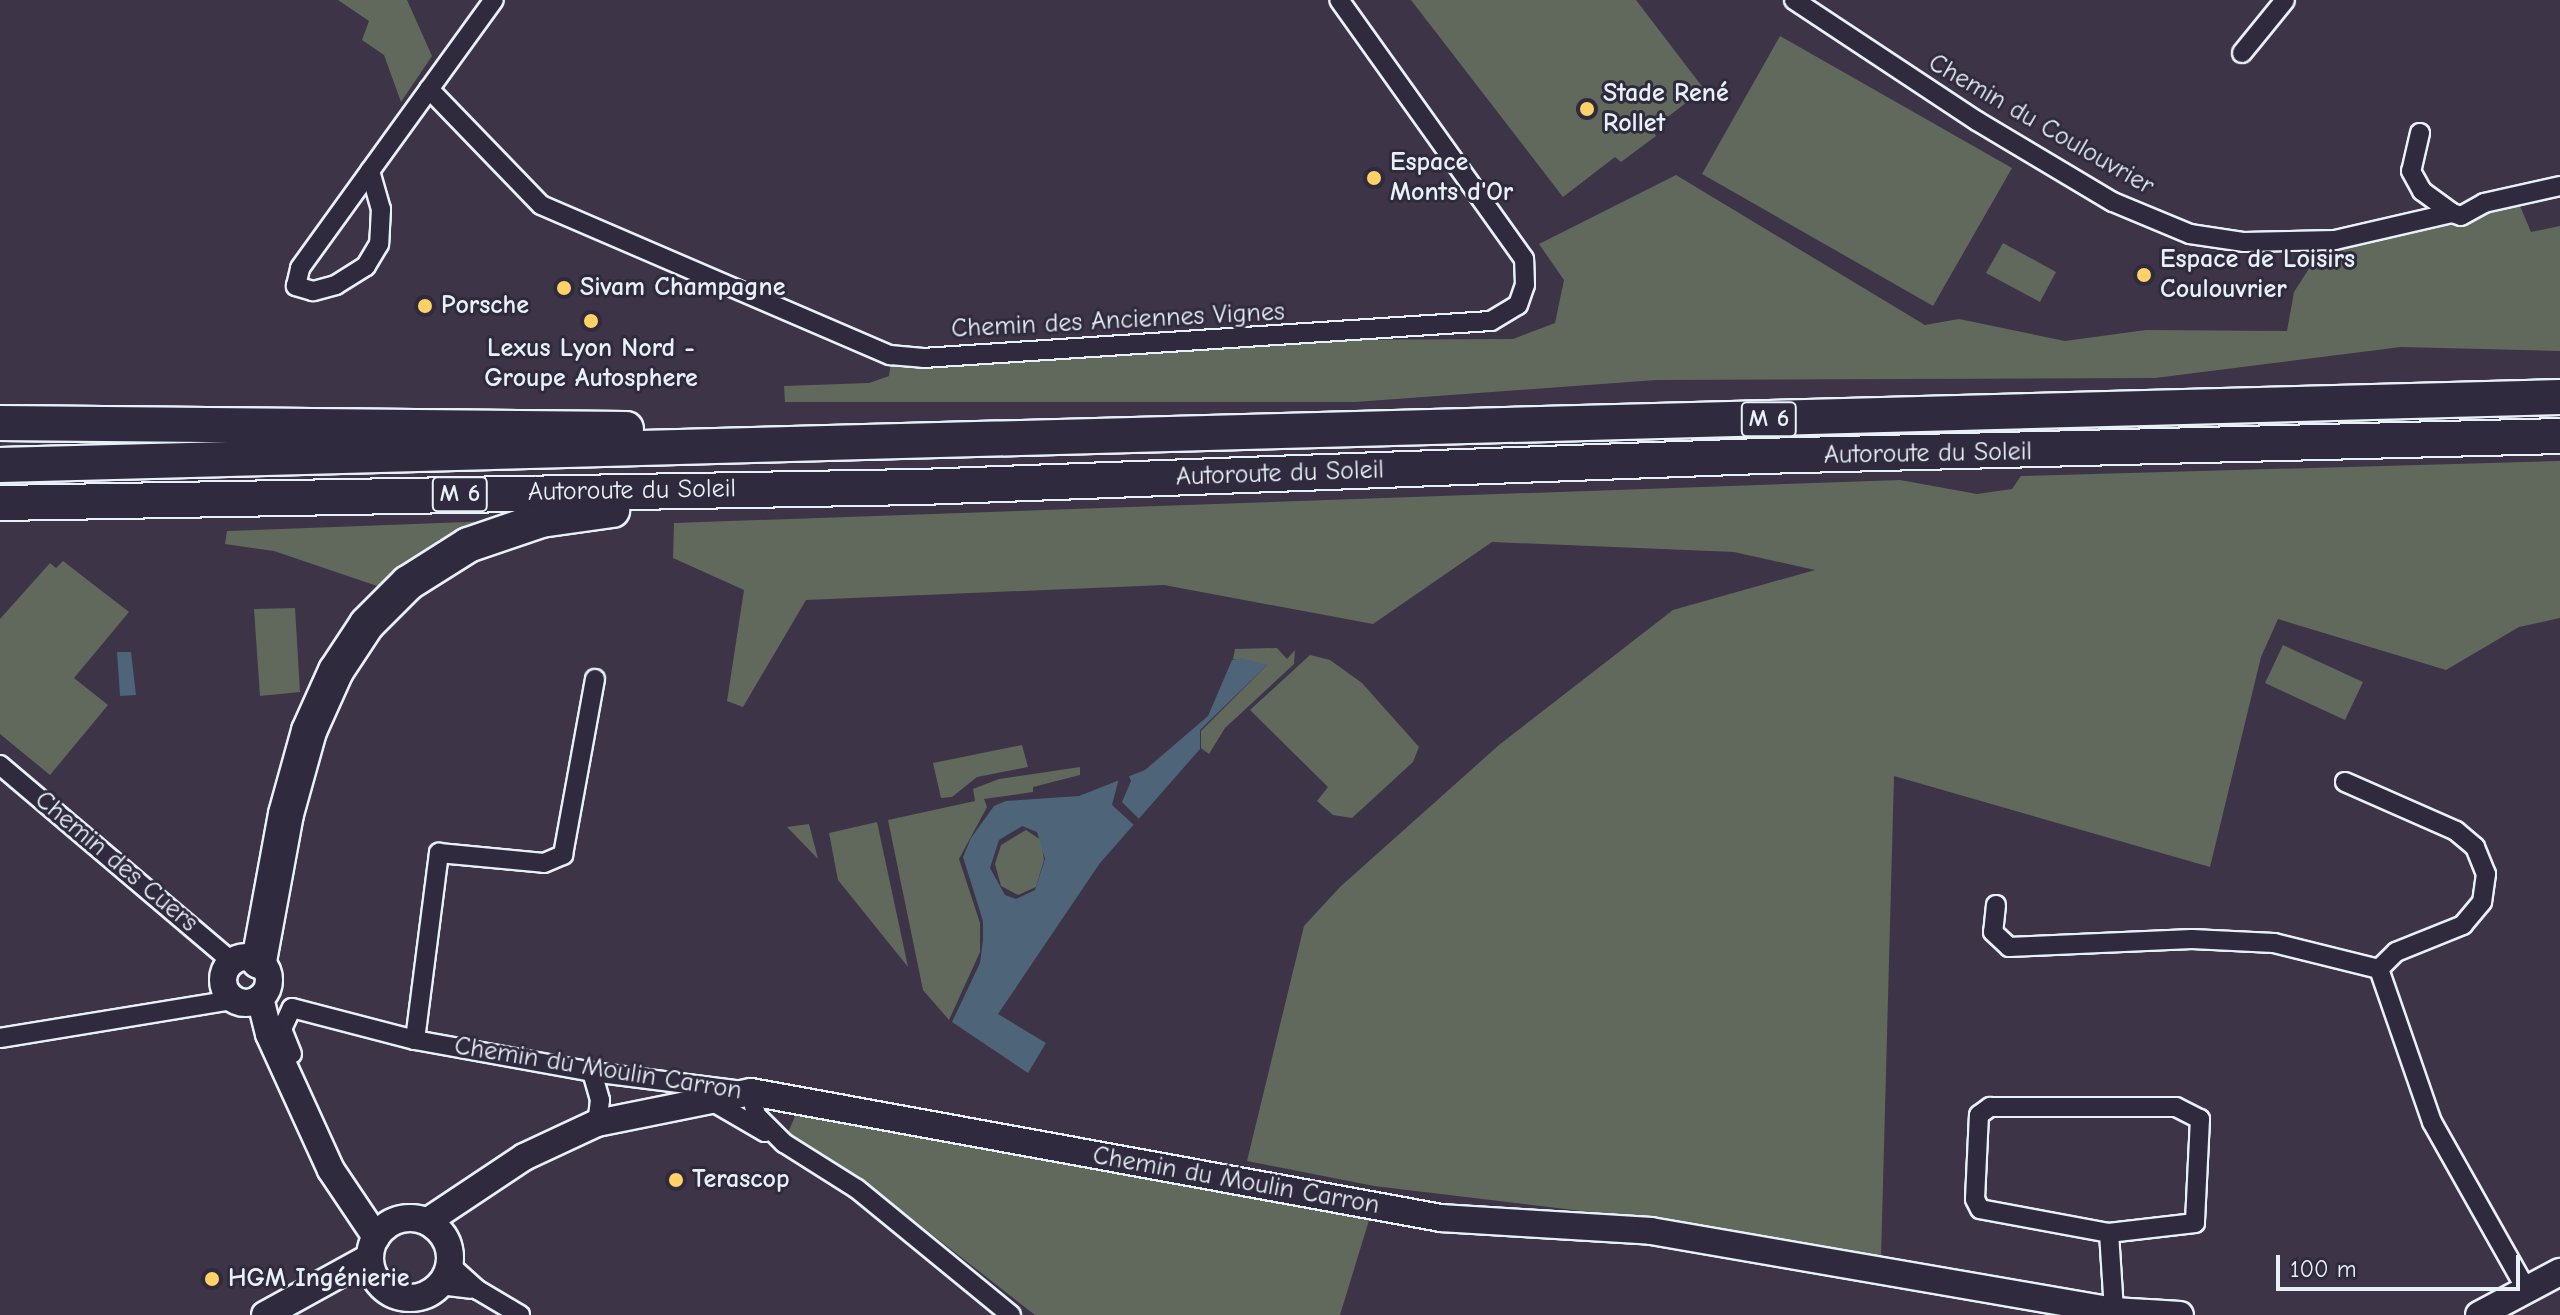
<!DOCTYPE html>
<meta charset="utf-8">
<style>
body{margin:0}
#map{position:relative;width:2560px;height:1315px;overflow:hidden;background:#3d3447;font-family:"Comic Neue",sans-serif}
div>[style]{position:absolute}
.green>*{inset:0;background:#60695c}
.water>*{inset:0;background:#4e6479}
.pier>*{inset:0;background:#3d3447}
.roads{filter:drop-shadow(2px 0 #e8f1f8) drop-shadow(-2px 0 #e8f1f8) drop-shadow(0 2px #e8f1f8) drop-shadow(0 -2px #e8f1f8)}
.street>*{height:18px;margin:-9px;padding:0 9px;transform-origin:9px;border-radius:9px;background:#2f2a3d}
.secondary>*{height:26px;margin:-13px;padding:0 13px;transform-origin:13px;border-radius:13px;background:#2f2a3d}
.secondary>.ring{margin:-13px;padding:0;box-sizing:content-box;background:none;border:26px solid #2f2a3d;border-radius:50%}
.highway>*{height:34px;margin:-17px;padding:0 17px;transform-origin:17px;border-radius:17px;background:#2f2a3d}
.dots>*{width:22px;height:22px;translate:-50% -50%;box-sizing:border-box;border:4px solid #2f2a3d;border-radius:50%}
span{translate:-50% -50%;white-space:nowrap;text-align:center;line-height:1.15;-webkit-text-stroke:6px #2f2a3d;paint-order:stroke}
.shield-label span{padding:2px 6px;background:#2f2a3d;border:2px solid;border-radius:6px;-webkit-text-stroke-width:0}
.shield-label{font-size:24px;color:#e8f1f8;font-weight:700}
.poi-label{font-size:26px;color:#e8f1f8;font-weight:700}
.left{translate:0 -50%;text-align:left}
.street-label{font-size:26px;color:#e8f1f8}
.scale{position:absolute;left:2276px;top:1255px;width:244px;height:36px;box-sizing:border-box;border:4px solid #e8f1f8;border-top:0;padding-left:10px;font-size:24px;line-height:28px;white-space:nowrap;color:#e8f1f8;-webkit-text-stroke:6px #2f2a3d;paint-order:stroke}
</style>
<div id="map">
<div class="green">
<div style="clip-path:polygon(338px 0,407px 0,432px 56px,401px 102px,384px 55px,362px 40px,369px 21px)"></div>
<div style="clip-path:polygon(1411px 0,1636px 0,1704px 89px,1652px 129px,1656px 136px,1621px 162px,1615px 157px,1563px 197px)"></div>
<div style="clip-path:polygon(1780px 36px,2012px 168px,1933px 306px,1702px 174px)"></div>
<div style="clip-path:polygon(1676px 175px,1925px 325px,1959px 319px,2065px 341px,2146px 330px,2287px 331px,2294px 292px,2319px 253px,2520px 206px,2531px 232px,2560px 226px,2560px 351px,2401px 347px,2155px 378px,1656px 380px,1355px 402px,785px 402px,784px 386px,869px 383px,889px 376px,891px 362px,1302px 340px,1513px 339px,1555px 323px,1564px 280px,1539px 244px)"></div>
<div style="clip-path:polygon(2003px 243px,2056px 272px,2040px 302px,1986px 273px)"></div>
<div style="clip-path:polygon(2560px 461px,2560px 618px,2519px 627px,2446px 670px,2278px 619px,2261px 657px,2210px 867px,1894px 776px,1881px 1258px,1640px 1218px,1374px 1186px,1247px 1161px,1304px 926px,1340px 887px,1499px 745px,1673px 610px,1815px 570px,1734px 552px,1492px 542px,1373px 624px,1164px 585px,806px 600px,743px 707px,727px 701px,744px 590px,673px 558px,674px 523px,1900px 480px,1977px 494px,2012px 489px,2021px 476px)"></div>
<div style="clip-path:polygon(494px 521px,383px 588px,274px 551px,225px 544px,227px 531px)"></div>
<div style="clip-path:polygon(63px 561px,129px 612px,74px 678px,108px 705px,50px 775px,0 734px,0 619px,50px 563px,56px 568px)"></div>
<div style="clip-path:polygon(295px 608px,300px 692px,260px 696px,254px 609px)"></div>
<div style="clip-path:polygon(2283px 645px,2363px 682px,2345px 720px,2265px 683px)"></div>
<div style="clip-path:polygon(1277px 648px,1287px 659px,1295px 650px,1294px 664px,1225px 728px,1209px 754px,1201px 748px,1201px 731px,1267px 665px,1233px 659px,1235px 649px)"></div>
<div style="clip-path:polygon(1310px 655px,1330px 660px,1362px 683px,1419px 747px,1413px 762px,1352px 818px,1333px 815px,1317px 801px,1328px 787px,1250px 710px)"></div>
<div style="clip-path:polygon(1022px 745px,1028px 767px,977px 777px,952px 797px,941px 798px,933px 763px)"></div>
<div style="clip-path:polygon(1080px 767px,1080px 775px,1033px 787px,1033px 792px,984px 799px,987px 807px,959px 859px,980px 923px,980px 952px,949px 1020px,923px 990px,888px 820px,975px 801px,973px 789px,999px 779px)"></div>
<div style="clip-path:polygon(877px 822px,908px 967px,838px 880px,829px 833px)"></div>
<div style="clip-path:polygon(809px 824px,818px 859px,787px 827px)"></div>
<div style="clip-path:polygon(1026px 830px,1041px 840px,1044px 860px,1036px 887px,1018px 895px,1001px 886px,995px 864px,1001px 845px)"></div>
<div style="clip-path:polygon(799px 1107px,1245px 1196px,1370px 1217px,1340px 1315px,1035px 1315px,879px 1193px,787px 1135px)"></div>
</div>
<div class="water">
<div style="clip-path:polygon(117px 652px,131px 652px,136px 695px,120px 696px)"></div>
<div style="clip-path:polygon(evenodd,1241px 658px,1267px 665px,1200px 730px,1200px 749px,1100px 863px,998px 1014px,1046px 1043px,1028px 1073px,952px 1022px,980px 963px,983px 940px,983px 921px,963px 857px,971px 838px,994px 806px,1006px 801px,1079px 796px,1145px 770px,1208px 716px,1232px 660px,1241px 658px,1022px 826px,1037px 832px,1045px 859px,1035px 890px,1016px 899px,1005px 895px,990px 868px,999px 840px,1022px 826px)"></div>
</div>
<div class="pier">
<div style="clip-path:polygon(1128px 774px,1131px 781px,1122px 802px,1139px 819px,1134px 825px,1112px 805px,1119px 778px)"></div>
</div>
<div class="roads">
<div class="street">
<div style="left:1794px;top:0;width:219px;rotate:33.5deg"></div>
<div style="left:1977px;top:121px;width:158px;rotate:30.8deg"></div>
<div style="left:2113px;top:202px;width:83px;rotate:22.6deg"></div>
<div style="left:2190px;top:234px;width:55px;rotate:8.4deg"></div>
<div style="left:2244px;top:242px;width:91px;rotate:-1.3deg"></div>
<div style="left:2335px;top:240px;width:120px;rotate:-13deg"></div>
<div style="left:2452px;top:213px;width:9px;rotate:18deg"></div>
<div style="left:2461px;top:216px;width:26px;rotate:-29deg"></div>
<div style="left:2484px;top:203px;width:78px;rotate:-12.6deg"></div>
<div style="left:2242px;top:53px;width:68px;rotate:-50.9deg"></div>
<div style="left:429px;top:89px;width:161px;rotate:46deg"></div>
<div style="left:541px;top:205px;width:380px;rotate:23.3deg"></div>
<div style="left:890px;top:355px;width:33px;rotate:5deg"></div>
<div style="left:923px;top:358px;width:569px;rotate:-3.73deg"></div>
<div style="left:1491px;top:321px;width:31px;rotate:-31deg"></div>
<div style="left:1518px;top:305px;width:21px;rotate:-71deg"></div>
<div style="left:1525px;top:285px;width:26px;rotate:-92deg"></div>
<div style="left:1524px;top:259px;width:318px;rotate:-125.5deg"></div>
<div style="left:2420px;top:133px;width:39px;rotate:103deg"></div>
<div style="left:2411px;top:171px;width:23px;rotate:61deg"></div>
<div style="left:2422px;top:191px;width:37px;rotate:36deg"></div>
<div style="left:370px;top:171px;width:40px;rotate:74deg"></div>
<div style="left:381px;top:209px;width:35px;rotate:93deg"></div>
<div style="left:379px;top:244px;width:26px;rotate:121deg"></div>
<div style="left:366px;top:266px;width:36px;rotate:148deg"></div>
<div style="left:336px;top:285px;width:24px;rotate:165deg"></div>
<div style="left:313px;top:291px;width:18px;rotate:-164deg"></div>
<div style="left:296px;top:286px;width:18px;rotate:-77deg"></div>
<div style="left:300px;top:268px;width:120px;rotate:-54.2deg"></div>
<div style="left:370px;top:171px;width:211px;rotate:-54.1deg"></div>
<div style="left:0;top:765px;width:303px;rotate:40.3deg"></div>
<div style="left:2345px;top:782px;width:121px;rotate:23.8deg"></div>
<div style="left:2456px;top:831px;width:25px;rotate:40deg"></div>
<div style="left:2475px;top:847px;width:29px;rotate:68deg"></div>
<div style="left:2486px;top:874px;width:28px;rotate:98deg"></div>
<div style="left:2482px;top:902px;width:30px;rotate:130deg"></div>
<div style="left:2463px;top:925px;width:72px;rotate:158.1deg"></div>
<div style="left:2396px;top:952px;width:24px;rotate:135deg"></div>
<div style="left:1996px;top:905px;width:27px;rotate:96deg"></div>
<div style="left:1993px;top:932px;width:22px;rotate:43deg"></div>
<div style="left:2009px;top:947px;width:183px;rotate:-2.5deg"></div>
<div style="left:2192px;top:939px;width:82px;rotate:2.8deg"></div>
<div style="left:2274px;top:943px;width:108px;rotate:13.9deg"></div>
<div style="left:2379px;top:969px;width:162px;rotate:70.9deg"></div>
<div style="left:2432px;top:1122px;width:192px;rotate:60.6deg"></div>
<div style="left:0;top:1038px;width:236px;rotate:-9.3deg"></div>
<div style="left:415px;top:1040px;width:189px;rotate:-82.7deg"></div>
<div style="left:439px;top:853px;width:105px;rotate:5.4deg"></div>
<div style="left:544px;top:863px;width:21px;rotate:-23deg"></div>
<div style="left:563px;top:855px;width:179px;rotate:-79.7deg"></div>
<div style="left:292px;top:1054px;width:27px;rotate:-112deg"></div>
<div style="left:282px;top:1029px;width:23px;rotate:-65deg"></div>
<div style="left:292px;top:1008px;width:127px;rotate:14.6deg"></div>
<div style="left:415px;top:1040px;width:180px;rotate:10.2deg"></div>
<div style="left:592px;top:1072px;width:160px;rotate:7.2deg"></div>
<div style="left:751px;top:1092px;width:24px;rotate:78deg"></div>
<div style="left:756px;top:1115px;width:40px;rotate:45deg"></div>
<div style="left:784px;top:1143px;width:86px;rotate:32.2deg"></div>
<div style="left:857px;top:1189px;width:199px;rotate:39.3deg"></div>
<div style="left:592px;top:1072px;width:29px;rotate:74deg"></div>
<div style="left:600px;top:1100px;width:23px;rotate:97deg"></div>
<div style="left:708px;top:1099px;width:66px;rotate:30.1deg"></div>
<div style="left:2109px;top:1233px;width:131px;rotate:-169.5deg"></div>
<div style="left:1980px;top:1209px;width:11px;rotate:-117deg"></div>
<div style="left:1975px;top:1199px;width:84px;rotate:-87.3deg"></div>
<div style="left:1979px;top:1115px;width:14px;rotate:-36deg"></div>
<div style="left:1990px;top:1107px;width:186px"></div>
<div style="left:2176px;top:1107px;width:27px;rotate:27deg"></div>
<div style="left:2200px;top:1119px;width:104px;rotate:92.8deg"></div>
<div style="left:2195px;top:1223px;width:87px;rotate:173.4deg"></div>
<div style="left:2109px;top:1233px;width:78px;rotate:86.3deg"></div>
<div style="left:450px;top:1265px;width:38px;rotate:42deg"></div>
<div style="left:478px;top:1290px;width:49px;rotate:30.8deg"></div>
<div style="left:440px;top:1285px;width:31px;rotate:7deg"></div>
</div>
<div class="secondary">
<div class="ring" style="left:223px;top:957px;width:20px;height:20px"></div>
<div style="left:260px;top:998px;width:37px;rotate:76deg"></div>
<div style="left:269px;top:1034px;width:149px;rotate:65.5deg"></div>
<div style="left:331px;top:1170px;width:81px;rotate:56.1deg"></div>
<div class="ring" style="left:370px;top:1218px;width:54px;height:54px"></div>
<div style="left:428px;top:1221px;width:115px;rotate:-33.7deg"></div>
<div style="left:524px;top:1157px;width:81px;rotate:-25deg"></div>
<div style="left:597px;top:1123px;width:157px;rotate:-11.4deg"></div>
<div style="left:751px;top:1092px;width:701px;rotate:10.35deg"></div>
<div style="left:1441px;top:1218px;width:210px;rotate:3.5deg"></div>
<div style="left:1651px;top:1231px;width:470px;rotate:9.8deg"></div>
<div style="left:2114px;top:1311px;width:66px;rotate:3.5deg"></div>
<div style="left:265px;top:1315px;width:120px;rotate:-28.9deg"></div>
<div style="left:2479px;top:1315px;width:92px;rotate:-28deg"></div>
</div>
<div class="highway">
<div style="left:0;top:423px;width:626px;rotate:0.55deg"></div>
<div style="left:0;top:465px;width:2561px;rotate:-1.52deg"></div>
<div style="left:0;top:503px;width:920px;rotate:-1deg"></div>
<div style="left:920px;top:487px;width:841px;rotate:-2.11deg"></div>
<div style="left:1760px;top:456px;width:800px;rotate:-1.43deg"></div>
<div style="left:259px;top:961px;width:149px;rotate:-79.6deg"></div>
<div style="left:286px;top:814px;width:86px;rotate:-74.5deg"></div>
<div style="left:309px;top:731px;width:66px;rotate:-65.8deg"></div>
<div style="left:336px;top:671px;width:56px;rotate:-56.6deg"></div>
<div style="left:367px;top:624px;width:58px;rotate:-45deg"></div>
<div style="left:408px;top:583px;width:71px;rotate:-32.3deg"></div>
<div style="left:468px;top:545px;width:77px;rotate:-18.9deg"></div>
<div style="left:541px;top:520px;width:72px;rotate:-8deg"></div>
</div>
</div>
<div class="dots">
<div style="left:1587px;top:109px;background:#ffd166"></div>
<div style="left:1374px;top:178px;background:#ffd166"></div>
<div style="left:2144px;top:275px;background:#ffd166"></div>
<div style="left:564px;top:288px;background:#ffd166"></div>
<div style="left:425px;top:306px;background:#ffd166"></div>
<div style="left:591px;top:321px;background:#ffd166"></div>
<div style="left:676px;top:1180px;background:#ffd166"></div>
<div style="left:212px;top:1279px;background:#ffd166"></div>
</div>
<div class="shield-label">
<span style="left:1769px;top:419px">M 6</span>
<span style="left:460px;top:494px">M 6</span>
</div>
<div class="poi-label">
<span class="left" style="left:1603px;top:109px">Stade René<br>Rollet</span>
<span class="left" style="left:1390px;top:178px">Espace<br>Monts d'Or</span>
<span class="left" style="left:2160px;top:275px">Espace de Loisirs<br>Coulouvrier</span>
<span class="left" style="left:580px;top:288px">Sivam Champagne</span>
<span class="left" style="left:441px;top:306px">Porsche</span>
<span style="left:591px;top:364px">Lexus Lyon Nord -<br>Groupe Autosphere</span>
<span class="left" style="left:692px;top:1180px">Terascop</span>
<span class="left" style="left:228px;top:1279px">HGM Ingénierie</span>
</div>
<div class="street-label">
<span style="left:2041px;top:125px;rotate:30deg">Chemin du Coulouvrier</span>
<span style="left:1118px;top:321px;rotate:-3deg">Chemin des Anciennes Vignes</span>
<span style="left:1928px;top:454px;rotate:-1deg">Autoroute du Soleil</span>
<span style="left:1280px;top:474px;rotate:-2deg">Autoroute du Soleil</span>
<span style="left:632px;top:491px;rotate:-1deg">Autoroute du Soleil</span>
<span style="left:116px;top:862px;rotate:40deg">Chemin des Cuers</span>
<span style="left:598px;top:1069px;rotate:9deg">Chemin du Moulin Carron</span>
<span style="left:1236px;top:1181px;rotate:10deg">Chemin du Moulin Carron</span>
</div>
<div class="scale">100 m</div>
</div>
